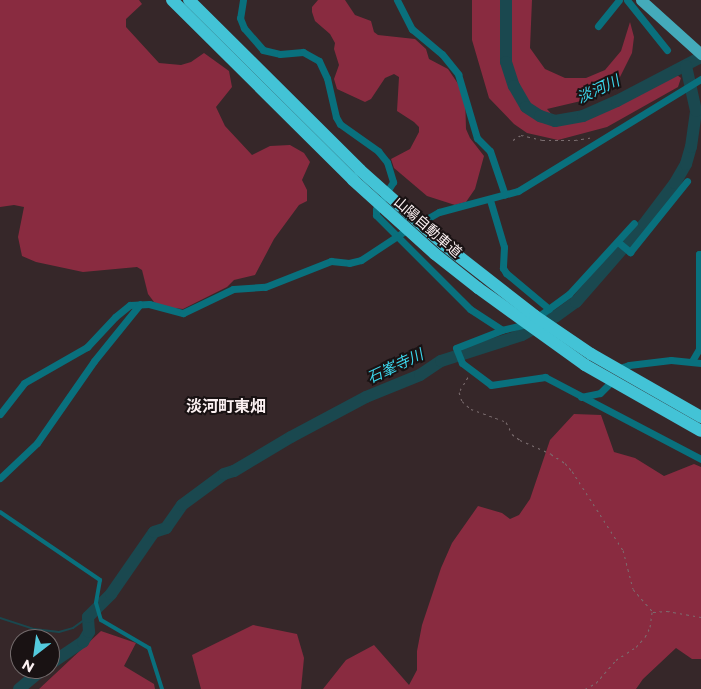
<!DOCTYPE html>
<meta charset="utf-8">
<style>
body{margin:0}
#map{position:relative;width:701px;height:689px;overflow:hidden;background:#362729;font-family:Montserrat,"Noto Sans JP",sans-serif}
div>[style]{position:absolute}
.forest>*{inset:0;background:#892b40}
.stream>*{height:2px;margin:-1px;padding:0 1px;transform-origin:1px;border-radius:1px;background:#1a484f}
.river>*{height:12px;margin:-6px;padding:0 6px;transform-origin:6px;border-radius:6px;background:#1a484f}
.path>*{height:1px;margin-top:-0.5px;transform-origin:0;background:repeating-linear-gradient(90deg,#7b6d6f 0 2.5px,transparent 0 6.5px)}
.service>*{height:4px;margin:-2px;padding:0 2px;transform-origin:2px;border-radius:2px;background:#09707d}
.minor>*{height:7px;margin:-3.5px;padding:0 3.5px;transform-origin:3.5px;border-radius:3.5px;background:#09707d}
.primary>*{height:11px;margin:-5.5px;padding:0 5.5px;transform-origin:5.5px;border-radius:5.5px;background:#44aaba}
.motorway>*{height:12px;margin:-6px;padding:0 6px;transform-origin:6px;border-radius:6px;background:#43c3d6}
span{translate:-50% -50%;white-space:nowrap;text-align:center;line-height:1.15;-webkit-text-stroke:4px #191213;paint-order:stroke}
.street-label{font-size:14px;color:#fbf0f1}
.water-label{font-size:15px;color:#3cd5eb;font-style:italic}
.quarter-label{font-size:16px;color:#fbf0f1;font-weight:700}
.north{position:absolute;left:10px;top:629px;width:50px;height:50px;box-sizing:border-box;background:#191213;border:1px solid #736b6c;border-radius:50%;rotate:210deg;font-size:14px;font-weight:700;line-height:20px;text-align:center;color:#fbf0f1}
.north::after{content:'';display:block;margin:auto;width:18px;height:22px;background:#54cadd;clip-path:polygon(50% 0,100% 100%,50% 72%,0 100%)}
</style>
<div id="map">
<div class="forest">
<div style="clip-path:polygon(0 0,139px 0,142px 4px,126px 19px,126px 27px,159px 63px,181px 65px,191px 62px,204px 53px,229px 71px,232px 87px,216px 107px,225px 126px,252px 155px,270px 146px,290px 145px,304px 153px,310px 162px,302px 180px,307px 190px,307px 201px,299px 205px,274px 239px,255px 275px,234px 280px,227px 287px,183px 309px,164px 307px,154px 302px,148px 294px,142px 270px,137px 267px,83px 272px,36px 262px,22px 256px,18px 237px,24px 207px,14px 205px,0 207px)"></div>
<div style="clip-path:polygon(318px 0,345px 0,355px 15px,371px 21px,374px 32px,378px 35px,415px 39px,426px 49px,429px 59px,448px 69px,465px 94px,466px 129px,470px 138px,484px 156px,475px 189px,466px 202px,455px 205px,427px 196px,394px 168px,391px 159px,410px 149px,419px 132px,419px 127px,414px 122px,397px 111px,399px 77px,394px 74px,385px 78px,371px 99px,365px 102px,337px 89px,334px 79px,339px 65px,334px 49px,335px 43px,330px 34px,315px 21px,312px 12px,312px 7px)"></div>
<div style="clip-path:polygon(472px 0,532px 0,530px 48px,545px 69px,565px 78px,586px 78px,605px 70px,621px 51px,630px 22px,634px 37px,632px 53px,618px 81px,609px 88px,581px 101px,547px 109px,554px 117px,570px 117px,594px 110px,672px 75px,677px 75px,681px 78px,678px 87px,607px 127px,558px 140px,527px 133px,514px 124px,489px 98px,472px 40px)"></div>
<div style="clip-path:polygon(574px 414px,601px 415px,614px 452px,635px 458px,664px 476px,694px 464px,701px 467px,701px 659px,692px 659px,676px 648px,643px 679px,636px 689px,323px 689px,346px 660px,374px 645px,409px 685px,417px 670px,417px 651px,422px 625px,441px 568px,452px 543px,478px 506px,502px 513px,510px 519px,519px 515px,530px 499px,550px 440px)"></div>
<div style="clip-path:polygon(253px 625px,297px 634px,304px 658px,301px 689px,201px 689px,192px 655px)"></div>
<div style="clip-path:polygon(101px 631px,136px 643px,124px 666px,154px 684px,155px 689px,39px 689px)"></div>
</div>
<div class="stream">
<div style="left:0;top:618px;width:36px;rotate:18deg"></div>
<div style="left:34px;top:629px;width:25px;rotate:7deg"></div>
<div style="left:59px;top:632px;width:15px;rotate:-16deg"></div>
<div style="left:73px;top:628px;width:19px;rotate:-36deg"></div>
</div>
<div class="river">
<div style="left:506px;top:0;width:62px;rotate:90deg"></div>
<div style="left:506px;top:62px;width:25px;rotate:72deg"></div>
<div style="left:514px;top:86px;width:24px;rotate:60deg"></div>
<div style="left:526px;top:107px;width:17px;rotate:33deg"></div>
<div style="left:540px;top:116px;width:16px;rotate:18deg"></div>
<div style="left:555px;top:121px;width:28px;rotate:-10deg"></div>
<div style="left:583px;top:116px;width:37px;rotate:-24deg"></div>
<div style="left:617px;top:101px;width:95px;rotate:-27.6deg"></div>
<div style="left:50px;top:664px;width:40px;rotate:-34deg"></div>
<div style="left:83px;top:642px;width:12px;rotate:-59deg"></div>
<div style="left:89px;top:632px;width:15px;rotate:-94deg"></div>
<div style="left:88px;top:617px;width:33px;rotate:-45deg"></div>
<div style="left:111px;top:594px;width:75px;rotate:-55.3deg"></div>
<div style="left:154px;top:532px;width:13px;rotate:-18deg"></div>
<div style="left:166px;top:528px;width:28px;rotate:-55deg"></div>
<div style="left:182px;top:505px;width:52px;rotate:-36.4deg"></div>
<div style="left:224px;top:474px;width:10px;rotate:-17deg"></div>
<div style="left:234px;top:471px;width:66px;rotate:-30.8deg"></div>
<div style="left:291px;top:437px;width:85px;rotate:-28.1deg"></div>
<div style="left:366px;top:397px;width:58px;rotate:-22.2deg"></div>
<div style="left:420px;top:375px;width:25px;rotate:-34deg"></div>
<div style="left:441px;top:361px;width:85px;rotate:-17.8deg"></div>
<div style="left:522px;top:335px;width:38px;rotate:-29deg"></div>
<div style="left:555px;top:317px;width:26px;rotate:-36deg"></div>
<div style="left:576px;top:302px;width:103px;rotate:-48.9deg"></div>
<div style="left:644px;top:224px;width:51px;rotate:-52.9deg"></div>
<div style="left:675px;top:183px;width:22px;rotate:-60deg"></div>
<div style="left:686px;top:164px;width:18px;rotate:-74deg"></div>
<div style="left:691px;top:147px;width:36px;rotate:-82deg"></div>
<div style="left:696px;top:111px;width:46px;rotate:-102.5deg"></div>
<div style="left:19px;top:689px;width:31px;rotate:-40deg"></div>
</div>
<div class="path">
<div style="left:513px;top:140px;width:9px;rotate:-32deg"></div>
<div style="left:521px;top:135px;width:22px;rotate:13deg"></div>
<div style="left:542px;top:140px;width:33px"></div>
<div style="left:575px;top:140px;width:18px;rotate:-9deg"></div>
<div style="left:468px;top:377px;width:17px;rotate:121deg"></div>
<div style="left:459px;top:392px;width:9px;rotate:72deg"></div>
<div style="left:462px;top:401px;width:12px;rotate:42deg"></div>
<div style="left:471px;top:409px;width:37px;rotate:20deg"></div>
<div style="left:506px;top:422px;width:13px;rotate:63deg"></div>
<div style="left:512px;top:434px;width:10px;rotate:37deg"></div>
<div style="left:520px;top:440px;width:34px;rotate:24deg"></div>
<div style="left:551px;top:454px;width:17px;rotate:33deg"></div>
<div style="left:565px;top:463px;width:11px;rotate:49deg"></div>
<div style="left:572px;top:471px;width:94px;rotate:57.2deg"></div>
<div style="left:623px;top:550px;width:40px;rotate:75.6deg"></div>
<div style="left:633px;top:589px;width:30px;rotate:49deg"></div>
<div style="left:653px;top:612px;width:14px;rotate:-4deg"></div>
<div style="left:667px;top:611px;width:35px;rotate:10deg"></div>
<div style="left:585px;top:689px;width:13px;rotate:-29deg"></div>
<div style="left:596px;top:683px;width:30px;rotate:-49deg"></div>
<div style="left:616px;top:660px;width:24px;rotate:-33deg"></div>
<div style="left:636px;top:647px;width:13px;rotate:-48deg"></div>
<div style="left:645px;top:637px;width:11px;rotate:-63deg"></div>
<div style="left:650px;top:627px;width:15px;rotate:-82deg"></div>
</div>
<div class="service">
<div style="left:0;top:512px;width:121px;rotate:34.2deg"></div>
<div style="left:100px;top:580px;width:23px;rotate:100deg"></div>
<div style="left:96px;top:603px;width:18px;rotate:74deg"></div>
<div style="left:101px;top:620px;width:56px;rotate:30.3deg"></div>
<div style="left:149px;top:648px;width:43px;rotate:72.4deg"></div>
</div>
<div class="minor">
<div style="left:243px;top:0;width:18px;rotate:99deg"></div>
<div style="left:240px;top:18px;width:11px;rotate:68deg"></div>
<div style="left:244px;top:28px;width:29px;rotate:49deg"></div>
<div style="left:263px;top:50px;width:17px;rotate:13deg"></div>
<div style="left:280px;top:54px;width:23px;rotate:-5deg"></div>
<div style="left:303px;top:52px;width:18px;rotate:29deg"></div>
<div style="left:319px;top:61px;width:19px;rotate:65deg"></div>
<div style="left:327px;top:78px;width:40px;rotate:77deg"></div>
<div style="left:336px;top:117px;width:8px;rotate:60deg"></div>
<div style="left:340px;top:124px;width:47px;rotate:35.4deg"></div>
<div style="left:378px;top:151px;width:14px;rotate:51deg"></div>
<div style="left:387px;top:162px;width:21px;rotate:73deg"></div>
<div style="left:393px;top:182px;width:32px;rotate:122deg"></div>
<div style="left:376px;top:209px;width:6px;rotate:90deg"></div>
<div style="left:376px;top:215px;width:133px;rotate:45deg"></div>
<div style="left:470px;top:309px;width:38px;rotate:33deg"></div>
<div style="left:397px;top:0;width:33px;rotate:63deg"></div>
<div style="left:412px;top:29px;width:39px;rotate:40deg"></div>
<div style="left:442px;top:54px;width:26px;rotate:51deg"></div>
<div style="left:458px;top:74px;width:67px;rotate:73.5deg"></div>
<div style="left:477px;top:138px;width:18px;rotate:45deg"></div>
<div style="left:490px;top:151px;width:46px;rotate:71.2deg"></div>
<div style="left:627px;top:0;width:64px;rotate:51.3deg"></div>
<div style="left:598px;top:26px;width:33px;rotate:-51deg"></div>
<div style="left:490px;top:200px;width:49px;rotate:73.4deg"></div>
<div style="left:504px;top:247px;width:21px;rotate:93deg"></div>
<div style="left:503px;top:268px;width:6px;rotate:59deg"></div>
<div style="left:506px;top:273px;width:56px;rotate:39.9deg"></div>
<div style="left:418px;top:224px;width:24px;rotate:-30deg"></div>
<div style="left:439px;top:212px;width:82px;rotate:-14.9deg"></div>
<div style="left:518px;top:191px;width:215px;rotate:-31.5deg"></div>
<div style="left:618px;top:242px;width:16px;rotate:40deg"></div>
<div style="left:630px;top:252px;width:91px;rotate:-51.2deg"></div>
<div style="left:536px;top:318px;width:41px;rotate:-36deg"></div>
<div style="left:569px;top:294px;width:96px;rotate:-47.5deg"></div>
<div style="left:527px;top:324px;width:26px;rotate:167deg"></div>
<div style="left:502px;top:330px;width:49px;rotate:158.6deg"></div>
<div style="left:456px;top:348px;width:16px;rotate:68deg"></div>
<div style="left:462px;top:363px;width:36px;rotate:37deg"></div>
<div style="left:491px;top:385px;width:55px;rotate:-8.4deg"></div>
<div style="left:545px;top:377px;width:176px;rotate:27.7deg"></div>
<div style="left:692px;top:361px;width:14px;rotate:-60deg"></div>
<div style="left:699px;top:349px;width:95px;rotate:-90deg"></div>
<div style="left:699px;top:254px;width:2px"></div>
<div style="left:620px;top:371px;width:5px;rotate:-53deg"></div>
<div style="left:623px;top:367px;width:6px;rotate:-18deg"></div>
<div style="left:629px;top:365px;width:42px;rotate:-6.8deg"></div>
<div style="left:671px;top:360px;width:30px;rotate:6deg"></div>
<div style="left:581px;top:397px;width:19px;rotate:-12deg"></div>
<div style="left:600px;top:393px;width:18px;rotate:-45deg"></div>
<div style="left:0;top:414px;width:39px;rotate:-52deg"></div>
<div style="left:24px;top:383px;width:73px;rotate:-29.7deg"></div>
<div style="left:87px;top:347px;width:41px;rotate:-47deg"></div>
<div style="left:115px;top:317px;width:19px;rotate:-39deg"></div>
<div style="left:130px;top:305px;width:19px;rotate:-3deg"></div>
<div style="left:149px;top:304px;width:35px;rotate:15deg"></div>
<div style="left:183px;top:313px;width:55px;rotate:-25.6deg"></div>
<div style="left:233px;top:289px;width:32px;rotate:-4deg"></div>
<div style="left:265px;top:287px;width:71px;rotate:-21.5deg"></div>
<div style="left:331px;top:261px;width:18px;rotate:6deg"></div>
<div style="left:349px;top:263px;width:12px;rotate:-14deg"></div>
<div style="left:361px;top:260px;width:56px;rotate:-33.4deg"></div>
<div style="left:0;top:478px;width:51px;rotate:-43.4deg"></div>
<div style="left:37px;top:443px;width:100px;rotate:-55.2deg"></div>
<div style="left:94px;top:361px;width:73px;rotate:-51.1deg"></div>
</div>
<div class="primary">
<div style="left:641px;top:0;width:81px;rotate:42deg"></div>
</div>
<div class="motorway">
<div style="left:172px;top:0;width:255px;rotate:44.8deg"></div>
<div style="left:353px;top:180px;width:110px;rotate:42.1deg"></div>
<div style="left:435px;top:254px;width:55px;rotate:38.3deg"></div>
<div style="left:478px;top:288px;width:132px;rotate:35.7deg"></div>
<div style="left:585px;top:365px;width:133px;rotate:29.6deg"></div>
<div style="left:189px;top:0;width:241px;rotate:44.8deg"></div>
<div style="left:360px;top:170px;width:111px;rotate:41.7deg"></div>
<div style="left:443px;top:244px;width:117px;rotate:38deg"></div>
<div style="left:535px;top:316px;width:68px;rotate:34.2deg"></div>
<div style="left:591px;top:354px;width:127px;rotate:29.8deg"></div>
</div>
<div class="street-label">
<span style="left:428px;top:227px;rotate:41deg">山陽自動車道</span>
</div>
<div class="water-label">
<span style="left:598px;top:89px;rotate:-25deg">淡河川</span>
<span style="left:395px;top:366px;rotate:-25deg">石峯寺川</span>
</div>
<div class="quarter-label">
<span style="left:226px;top:407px">淡河町東畑</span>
</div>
<div class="north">N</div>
</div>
